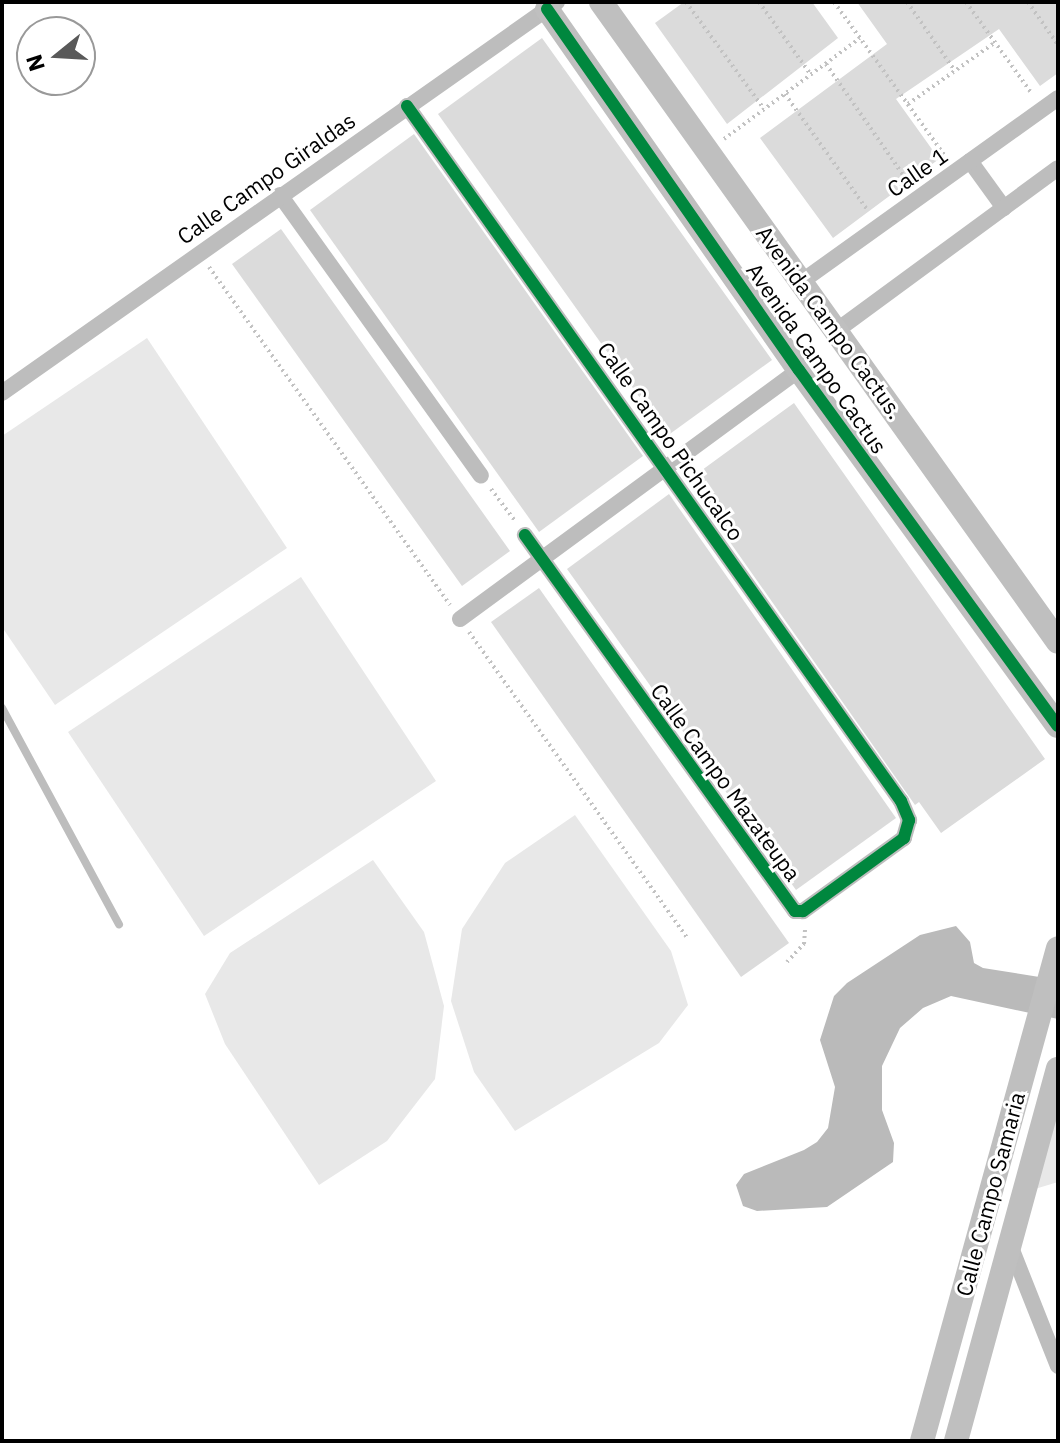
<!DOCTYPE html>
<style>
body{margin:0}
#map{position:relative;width:1060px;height:1443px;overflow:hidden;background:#fff;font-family:"IBM Plex Sans",sans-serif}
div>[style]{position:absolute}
.green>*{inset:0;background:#e8e8e8}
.water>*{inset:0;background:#bababa}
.building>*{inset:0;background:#dbdbdb}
.path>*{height:4px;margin-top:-2px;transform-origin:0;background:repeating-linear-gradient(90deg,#c2c2c2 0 2px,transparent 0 6px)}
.lane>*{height:8px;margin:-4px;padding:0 4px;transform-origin:4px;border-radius:4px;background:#bdbdbd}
.street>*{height:16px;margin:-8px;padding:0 8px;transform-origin:8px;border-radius:8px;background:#bdbdbd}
.secondary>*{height:24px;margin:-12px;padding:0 12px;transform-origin:12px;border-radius:12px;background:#bfbfbf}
.cycleway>*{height:12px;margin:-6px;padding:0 6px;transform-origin:6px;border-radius:6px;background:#00873e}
span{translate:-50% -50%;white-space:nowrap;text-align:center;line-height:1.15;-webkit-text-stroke:6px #fff;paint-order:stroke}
.street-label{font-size:22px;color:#000}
.frame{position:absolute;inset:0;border:4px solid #000;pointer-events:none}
.north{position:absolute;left:16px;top:16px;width:80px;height:80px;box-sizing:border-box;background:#fff;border:2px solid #999;border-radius:50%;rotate:252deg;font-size:22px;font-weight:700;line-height:32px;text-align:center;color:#000}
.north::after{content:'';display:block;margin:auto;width:28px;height:36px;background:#595959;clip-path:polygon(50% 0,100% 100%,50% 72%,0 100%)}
</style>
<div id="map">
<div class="green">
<div style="clip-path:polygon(147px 338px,287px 548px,55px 705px,2px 627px,2px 436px)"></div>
<div style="clip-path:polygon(301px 577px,436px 781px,204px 936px,68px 732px)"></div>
<div style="clip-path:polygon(575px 815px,671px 951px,688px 1005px,659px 1043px,515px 1131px,474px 1072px,451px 1001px,462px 929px,505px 863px)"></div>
<div style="clip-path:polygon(373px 860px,424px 932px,444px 1006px,435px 1079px,387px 1141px,319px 1185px,225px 1044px,205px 994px,230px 953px)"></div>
<div style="clip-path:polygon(1058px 1067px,1058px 1182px,1025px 1192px)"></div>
</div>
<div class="water">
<div style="clip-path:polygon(956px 926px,970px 942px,974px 963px,983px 968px,1058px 980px,1058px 1019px,951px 996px,923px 1008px,900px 1028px,882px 1066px,882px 1110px,894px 1143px,893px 1162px,827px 1207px,757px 1211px,743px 1206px,736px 1185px,744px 1174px,804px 1150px,817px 1142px,828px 1128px,835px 1087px,820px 1040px,834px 996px,847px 983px,920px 935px)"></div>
</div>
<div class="building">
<div style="clip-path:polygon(684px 2px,812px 2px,838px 38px,727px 124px,655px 23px)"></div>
<div style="clip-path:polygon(857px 2px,1058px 2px,1058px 73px,1040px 86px,999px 29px,896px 99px,939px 159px,833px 238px,760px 138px,887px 44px)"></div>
<div style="clip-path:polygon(542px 38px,772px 360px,667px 436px,438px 114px)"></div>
<div style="clip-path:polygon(414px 134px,643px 456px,539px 532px,310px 210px)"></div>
<div style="clip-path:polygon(281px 229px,510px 551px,462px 586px,232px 264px)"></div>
<div style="clip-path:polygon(794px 403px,1045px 759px,941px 833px,919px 802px,915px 805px,687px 481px)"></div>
<div style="clip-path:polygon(669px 494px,896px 818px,796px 890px,567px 569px)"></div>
<div style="clip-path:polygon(539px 588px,789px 943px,741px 977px,491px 622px)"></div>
</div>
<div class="path">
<div style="left:686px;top:2px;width:132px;rotate:53.9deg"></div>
<div style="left:759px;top:2px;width:90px;rotate:54.5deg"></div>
<div style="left:834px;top:2px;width:190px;rotate:54.2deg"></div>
<div style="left:907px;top:2px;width:84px;rotate:55.2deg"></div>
<div style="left:966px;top:2px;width:113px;rotate:54.3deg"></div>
<div style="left:1028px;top:2px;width:52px;rotate:55.1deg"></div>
<div style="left:826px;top:64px;width:144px;rotate:55.2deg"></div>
<div style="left:785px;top:94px;width:143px;rotate:54.6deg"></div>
<div style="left:908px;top:104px;width:105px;rotate:-35.3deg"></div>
<div style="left:724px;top:139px;width:169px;rotate:-36.6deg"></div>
<div style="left:209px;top:267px;width:415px;rotate:54.5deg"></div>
<div style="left:491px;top:489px;width:39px;rotate:53deg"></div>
<div style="left:469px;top:632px;width:377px;rotate:54.5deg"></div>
<div style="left:787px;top:962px;width:25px;rotate:-47deg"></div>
<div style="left:804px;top:944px;width:15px;rotate:-86deg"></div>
</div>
<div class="lane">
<div style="left:2px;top:708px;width:246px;rotate:61.6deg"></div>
</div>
<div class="street">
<div style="left:407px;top:106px;width:853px;rotate:54.6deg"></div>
<div style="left:901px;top:801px;width:21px;rotate:67deg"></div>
<div style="left:909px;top:820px;width:19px;rotate:106deg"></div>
<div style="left:904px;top:838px;width:125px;rotate:144.1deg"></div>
<div style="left:803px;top:911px;width:8px;rotate:180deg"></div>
<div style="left:795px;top:911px;width:463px;rotate:-125.7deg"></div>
<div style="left:970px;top:161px;width:58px;rotate:54.1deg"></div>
<div style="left:280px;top:195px;width:345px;rotate:54.4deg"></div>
<div style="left:801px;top:282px;width:316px;rotate:-35.6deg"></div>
<div style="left:836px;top:331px;width:275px;rotate:-36.3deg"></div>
<div style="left:2px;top:393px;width:679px;rotate:-35.16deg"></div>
<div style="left:460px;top:619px;width:421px;rotate:-36.3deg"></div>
<div style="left:1010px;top:1245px;width:130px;rotate:68.4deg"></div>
</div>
<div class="secondary">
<div style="left:601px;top:2px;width:786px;rotate:54.47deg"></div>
<div style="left:547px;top:9px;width:440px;rotate:55.1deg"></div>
<div style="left:799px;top:370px;width:440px;rotate:54deg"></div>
<div style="left:922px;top:1441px;width:511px;rotate:-74.58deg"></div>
<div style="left:956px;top:1441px;width:386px;rotate:-74.7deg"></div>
</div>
<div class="cycleway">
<div style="left:547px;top:9px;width:440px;rotate:55.1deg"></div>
<div style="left:799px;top:370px;width:440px;rotate:54deg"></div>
<div style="left:407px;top:106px;width:853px;rotate:54.6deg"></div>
<div style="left:901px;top:801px;width:21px;rotate:67deg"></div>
<div style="left:909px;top:820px;width:19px;rotate:106deg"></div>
<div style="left:904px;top:838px;width:125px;rotate:144.1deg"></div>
<div style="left:803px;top:911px;width:8px;rotate:180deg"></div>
<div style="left:795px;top:911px;width:463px;rotate:-125.7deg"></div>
</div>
<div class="street-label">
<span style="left:917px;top:172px;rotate:-35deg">Calle 1</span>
<span style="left:266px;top:178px;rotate:-35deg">Calle Campo Giraldas</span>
<span style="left:830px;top:322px;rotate:54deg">Avenida Campo Cactus.</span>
<span style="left:817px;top:358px;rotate:55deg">Avenida Campo Cactus</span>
<span style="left:671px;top:441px;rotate:55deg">Calle Campo Pichucalco</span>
<span style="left:726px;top:782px;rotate:54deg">Calle Campo Mazateupa</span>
<span style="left:990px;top:1194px;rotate:-75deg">Calle Campo Samaria</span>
</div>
<div class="frame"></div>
<div class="north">N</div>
</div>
